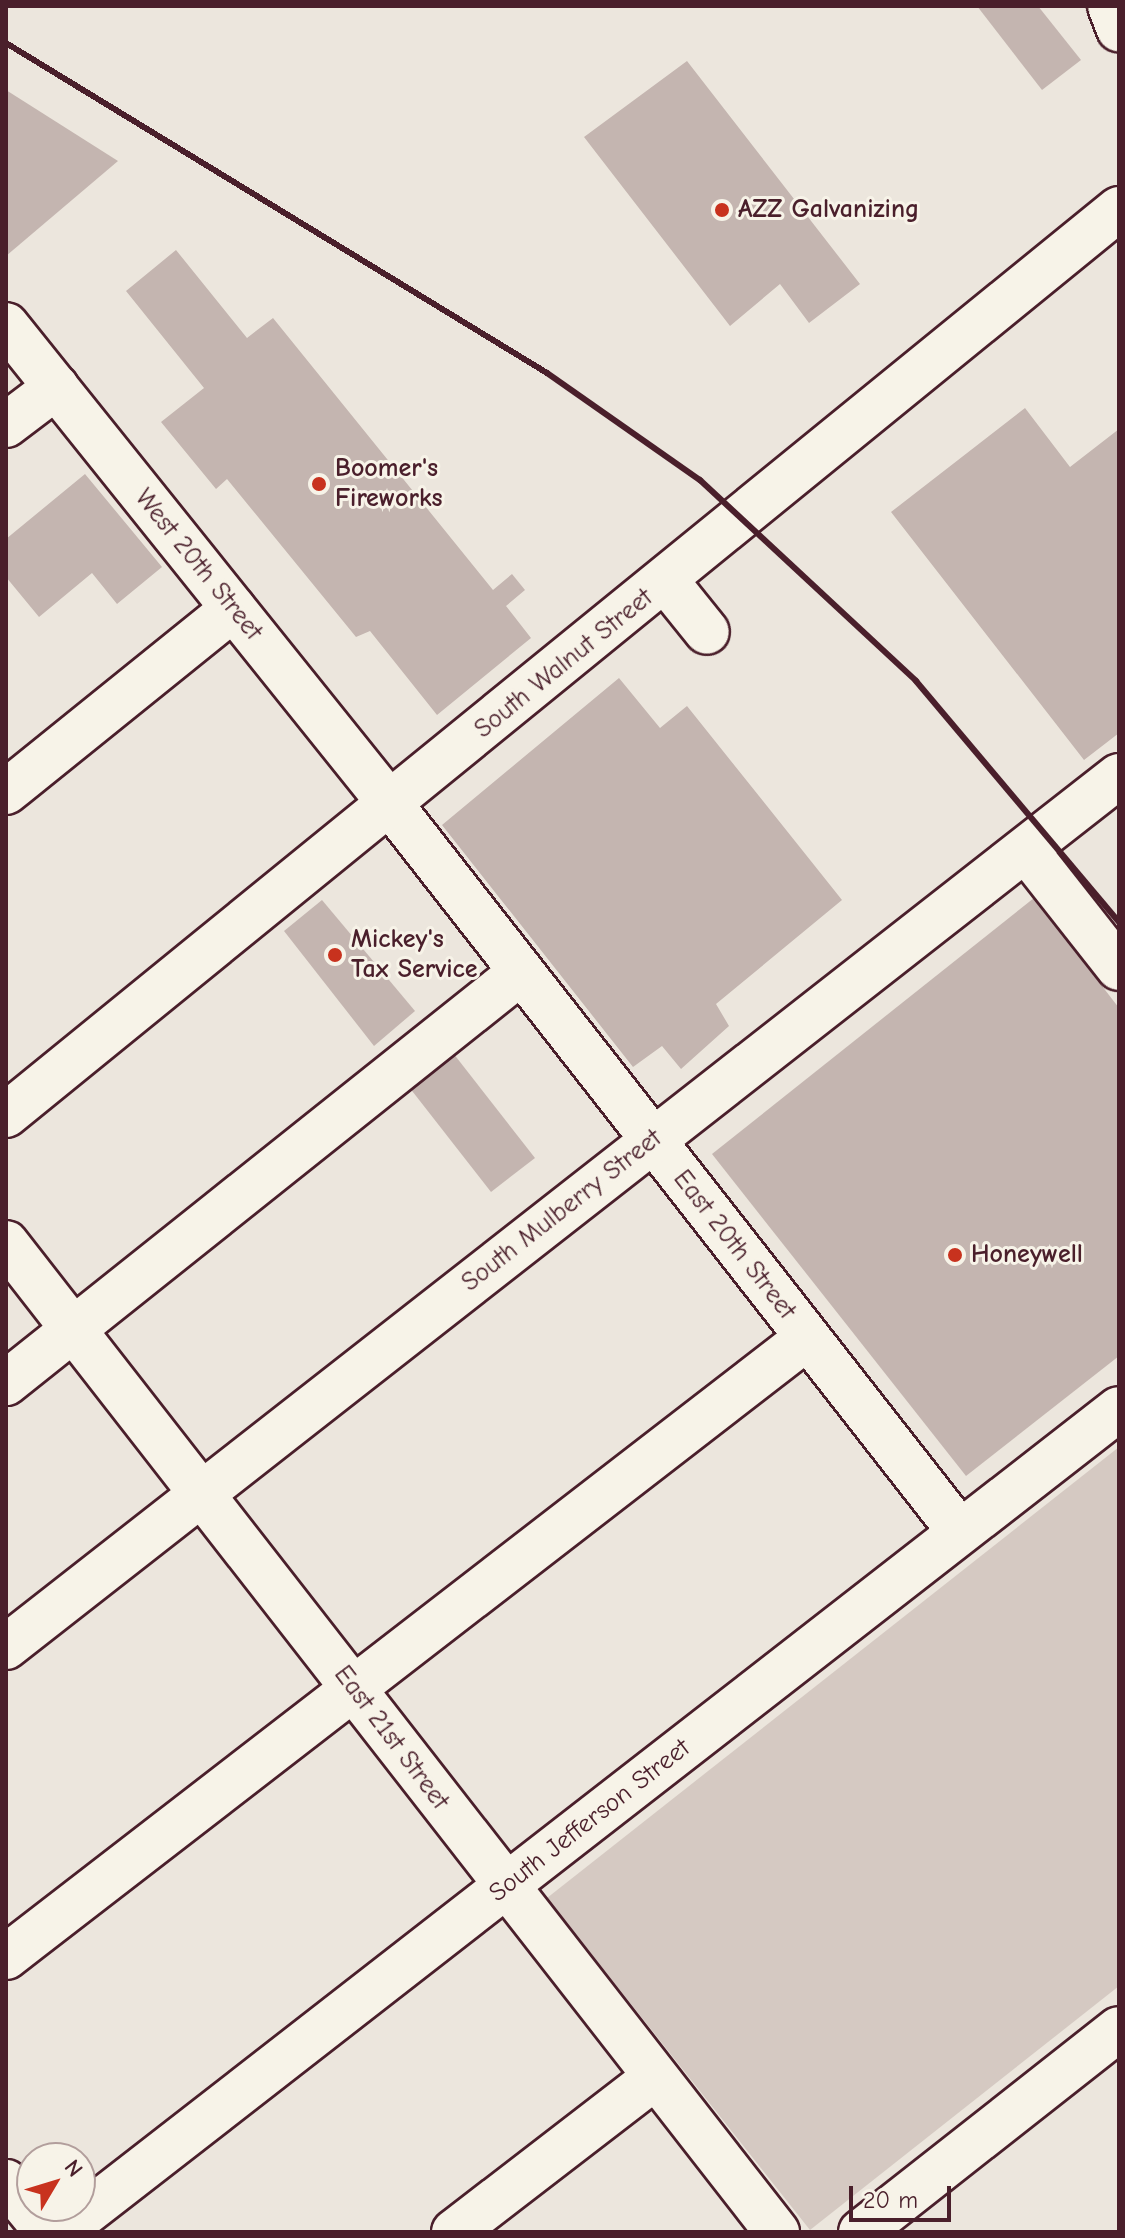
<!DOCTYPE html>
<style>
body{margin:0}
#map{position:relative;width:1125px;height:2238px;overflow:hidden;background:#ece6dd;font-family:"Comic Neue",sans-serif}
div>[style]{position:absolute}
.green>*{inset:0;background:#d5c9c2}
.building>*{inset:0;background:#c4b5b0}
.roads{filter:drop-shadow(2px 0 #4a1f2b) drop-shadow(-2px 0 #4a1f2b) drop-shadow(0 2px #4a1f2b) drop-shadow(0 -2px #4a1f2b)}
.minor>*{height:44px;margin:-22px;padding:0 22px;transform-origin:22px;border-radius:22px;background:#f7f3e8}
.major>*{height:44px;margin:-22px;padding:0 22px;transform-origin:22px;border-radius:22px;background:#f7f3e8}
.rail>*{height:6px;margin:-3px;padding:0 3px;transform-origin:3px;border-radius:3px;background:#4a1f2b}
.dots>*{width:22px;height:22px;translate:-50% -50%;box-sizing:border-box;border:4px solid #f7f3e8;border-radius:50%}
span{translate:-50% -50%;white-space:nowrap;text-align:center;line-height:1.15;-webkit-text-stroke:6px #f7f3e8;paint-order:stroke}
.poi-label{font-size:26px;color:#4a1f2b;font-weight:700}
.left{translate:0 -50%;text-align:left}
.street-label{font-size:26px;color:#4a1f2b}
.frame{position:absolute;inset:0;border:8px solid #4a1f2b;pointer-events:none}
.north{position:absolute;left:16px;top:2142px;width:80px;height:80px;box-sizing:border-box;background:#f7f3e8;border:2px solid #b29e9c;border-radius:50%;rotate:52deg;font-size:22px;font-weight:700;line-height:32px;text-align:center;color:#4a1f2b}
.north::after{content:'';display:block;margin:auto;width:28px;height:36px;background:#c8321e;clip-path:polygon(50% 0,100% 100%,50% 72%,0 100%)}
.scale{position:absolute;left:849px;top:2186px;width:102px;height:36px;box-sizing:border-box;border:4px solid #4a1f2b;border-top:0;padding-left:10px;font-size:24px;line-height:28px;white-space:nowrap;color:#4a1f2b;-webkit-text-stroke:6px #f7f3e8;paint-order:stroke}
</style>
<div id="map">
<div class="green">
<div style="clip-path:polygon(1119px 1447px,1119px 1986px,810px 2230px,547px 1898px)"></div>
</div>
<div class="building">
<div style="clip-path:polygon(977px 6px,1038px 6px,1081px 60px,1042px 90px)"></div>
<div style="clip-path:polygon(687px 61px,860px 284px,809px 323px,780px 284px,730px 326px,584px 137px)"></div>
<div style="clip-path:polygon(6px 90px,118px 161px,6px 256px)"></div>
<div style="clip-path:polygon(176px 250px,247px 338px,273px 318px,493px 590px,512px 574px,525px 590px,506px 606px,531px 638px,437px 715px,370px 631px,356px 637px,227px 479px,216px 489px,161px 422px,204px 388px,126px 291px)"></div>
<div style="clip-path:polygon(1025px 408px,1070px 467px,1119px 429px,1119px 733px,1084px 760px,891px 512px)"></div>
<div style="clip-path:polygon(85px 474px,162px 567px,117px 604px,92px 573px,39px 617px,6px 577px,6px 539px)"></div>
<div style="clip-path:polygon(619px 678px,660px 728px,687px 706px,842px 900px,716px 1004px,729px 1026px,681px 1069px,662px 1046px,633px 1067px,442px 825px)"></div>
<div style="clip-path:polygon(1034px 898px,1119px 1008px,1119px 1356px,966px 1476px,712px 1154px)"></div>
<div style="clip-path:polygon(322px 900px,415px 1011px,374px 1046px,284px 931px)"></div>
<div style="clip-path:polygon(446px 1044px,535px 1158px,491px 1192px,402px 1078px)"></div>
</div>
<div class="roads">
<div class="minor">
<div style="left:1110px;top:6px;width:25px;rotate:69deg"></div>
<div style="left:6px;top:325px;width:615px;rotate:51.27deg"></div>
<div style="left:391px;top:805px;width:923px;rotate:51.95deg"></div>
<div style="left:6px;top:425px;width:63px;rotate:-37.2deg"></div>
<div style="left:666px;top:581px;width:65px;rotate:51.2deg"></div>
<div style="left:6px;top:792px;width:292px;rotate:-38.9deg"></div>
<div style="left:1026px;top:850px;width:150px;rotate:51.8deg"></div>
<div style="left:6px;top:1243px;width:1254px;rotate:52.06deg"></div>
<div style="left:6px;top:1383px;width:657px;rotate:-38.58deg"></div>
<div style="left:6px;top:1647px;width:1413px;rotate:-38.05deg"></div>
<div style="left:6px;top:1957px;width:1012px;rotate:-37.7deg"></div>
<div style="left:6px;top:2182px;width:65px;rotate:50.6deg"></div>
<div style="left:61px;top:2232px;width:1340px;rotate:-37.88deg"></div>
<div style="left:454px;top:2232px;width:252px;rotate:-37.6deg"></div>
<div style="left:861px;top:2232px;width:328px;rotate:-38.2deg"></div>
</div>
<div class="major">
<div style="left:6px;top:1115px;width:1435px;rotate:-39.15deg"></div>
</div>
</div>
<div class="rail">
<div style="left:6px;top:43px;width:634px;rotate:31.38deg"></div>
<div style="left:547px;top:373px;width:187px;rotate:35deg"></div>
<div style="left:700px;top:480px;width:295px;rotate:42.9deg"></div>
<div style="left:916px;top:681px;width:315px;rotate:49.9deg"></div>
</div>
<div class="dots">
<div style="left:722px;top:210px;background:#c8321e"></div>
<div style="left:319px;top:484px;background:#c8321e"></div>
<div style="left:335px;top:955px;background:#c8321e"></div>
<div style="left:955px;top:1255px;background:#c8321e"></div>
</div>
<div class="poi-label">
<span class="left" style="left:738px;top:210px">AZZ Galvanizing</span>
<span class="left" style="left:335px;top:484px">Boomer's<br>Fireworks</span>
<span class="left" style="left:351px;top:955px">Mickey's<br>Tax Service</span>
<span class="left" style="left:971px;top:1255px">Honeywell</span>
</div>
<div class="street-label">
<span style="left:198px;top:565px;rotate:51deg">West 20th Street</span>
<span style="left:564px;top:664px;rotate:-39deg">South Walnut Street</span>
<span style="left:562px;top:1211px;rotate:-38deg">South Mulberry Street</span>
<span style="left:734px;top:1245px;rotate:52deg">East 20th Street</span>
<span style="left:391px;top:1738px;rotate:53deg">East 21st Street</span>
<span style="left:590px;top:1821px;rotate:-38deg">South Jefferson Street</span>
</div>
<div class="frame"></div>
<div class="north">N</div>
<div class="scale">20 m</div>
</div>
